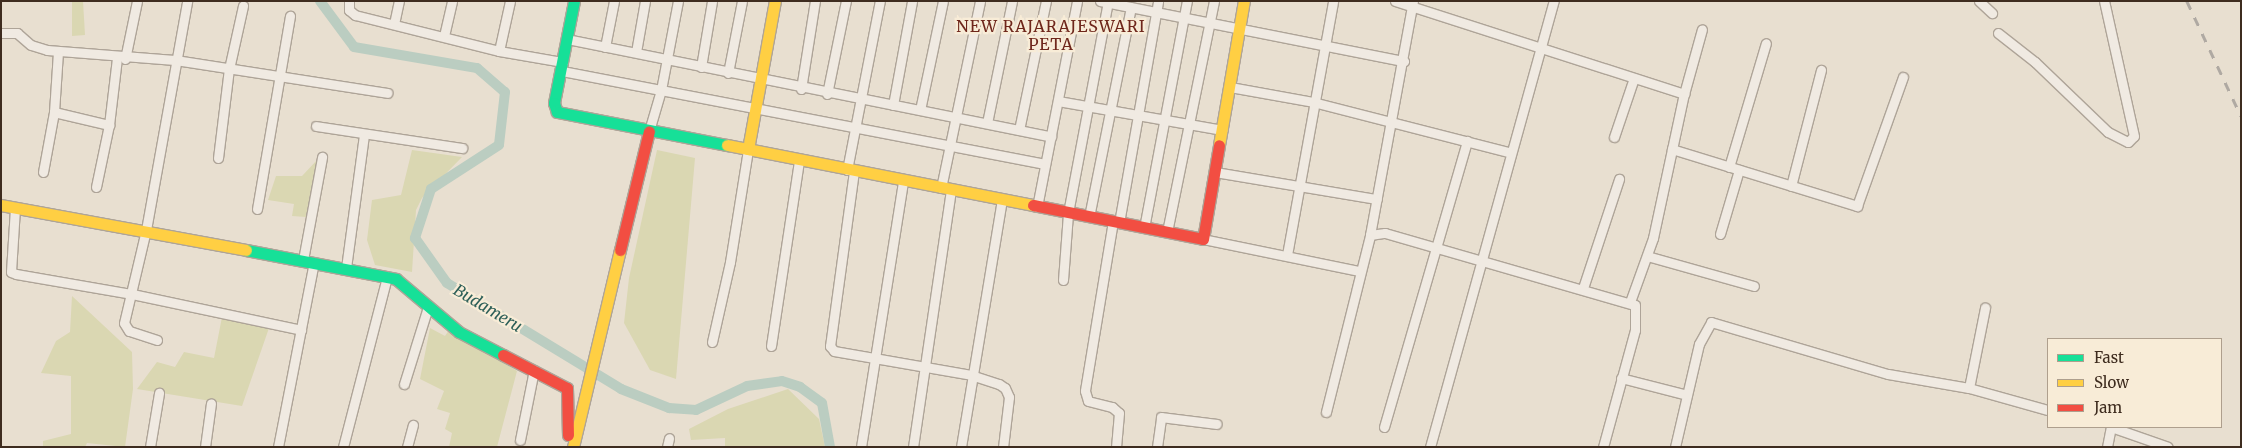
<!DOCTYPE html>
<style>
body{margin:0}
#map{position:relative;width:2242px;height:448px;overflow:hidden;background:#e8dfd0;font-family:Merriweather,serif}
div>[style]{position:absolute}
.green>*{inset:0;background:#dad7b2}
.canal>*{height:10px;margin:-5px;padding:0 5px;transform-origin:5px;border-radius:5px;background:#bbcdc1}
.roads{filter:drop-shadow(1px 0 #aea498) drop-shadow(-1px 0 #aea498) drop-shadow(0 1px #aea498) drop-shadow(0 -1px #aea498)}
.street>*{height:9px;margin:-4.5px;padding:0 4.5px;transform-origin:4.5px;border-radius:4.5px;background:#f0eae2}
.fast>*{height:11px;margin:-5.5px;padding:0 5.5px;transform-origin:5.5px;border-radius:5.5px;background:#16e098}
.slow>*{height:11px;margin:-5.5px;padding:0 5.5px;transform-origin:5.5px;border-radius:5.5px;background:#ffcf43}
.jam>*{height:11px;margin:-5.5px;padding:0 5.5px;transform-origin:5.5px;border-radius:5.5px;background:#f24e42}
.rail>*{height:2.5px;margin-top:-1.25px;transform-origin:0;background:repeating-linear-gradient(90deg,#afa9a2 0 9px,transparent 0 18px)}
span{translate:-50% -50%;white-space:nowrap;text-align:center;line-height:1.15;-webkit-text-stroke:4.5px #f8ecd7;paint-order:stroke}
.neighbourhood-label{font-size:16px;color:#6e261b;letter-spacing:1px}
.water-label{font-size:16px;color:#2d5f58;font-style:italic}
.frame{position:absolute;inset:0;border:2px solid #3e2c1f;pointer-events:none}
.legend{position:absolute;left:2047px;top:338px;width:175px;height:90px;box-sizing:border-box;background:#f8ecd7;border:1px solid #ae9f8d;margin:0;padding:6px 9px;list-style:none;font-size:15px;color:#3e2c1f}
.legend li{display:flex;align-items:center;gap:10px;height:25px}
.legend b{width:25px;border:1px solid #ae9f8d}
</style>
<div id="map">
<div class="green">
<div style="clip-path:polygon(72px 1px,83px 1px,85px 35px,72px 36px)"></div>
<div style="clip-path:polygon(412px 150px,462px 157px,422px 198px,416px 210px,412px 272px,375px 265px,367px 240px,372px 200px,401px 195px)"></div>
<div style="clip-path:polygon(657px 150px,695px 158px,676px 379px,650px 370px,624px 323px,629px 278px)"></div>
<div style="clip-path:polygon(318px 159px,306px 217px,292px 216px,294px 204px,268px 200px,276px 176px,302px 176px)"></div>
<div style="clip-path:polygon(72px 296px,132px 352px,133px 389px,125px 447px,87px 443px,85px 447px,43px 447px,43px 441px,71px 434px,71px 376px,41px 373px,56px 341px,70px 332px)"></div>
<div style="clip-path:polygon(222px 317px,269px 328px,242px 406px,137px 389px,157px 362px,175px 367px,184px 352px,214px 358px)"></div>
<div style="clip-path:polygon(430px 328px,445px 336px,449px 330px,517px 371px,497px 447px,449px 447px,452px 433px,445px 429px,450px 413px,437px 409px,444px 391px,420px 379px)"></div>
<div style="clip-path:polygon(788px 389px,819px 419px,825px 447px,725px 447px,725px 438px,691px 440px,689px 429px,728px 409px)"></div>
</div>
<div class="canal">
<div style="left:320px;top:1px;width:57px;rotate:53.5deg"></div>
<div style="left:354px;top:47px;width:125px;rotate:9.7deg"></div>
<div style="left:477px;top:68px;width:37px;rotate:41deg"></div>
<div style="left:505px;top:92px;width:53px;rotate:96.5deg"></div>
<div style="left:499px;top:145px;width:81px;rotate:147.1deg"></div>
<div style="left:431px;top:189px;width:52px;rotate:108.1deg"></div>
<div style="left:415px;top:238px;width:55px;rotate:54.6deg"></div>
<div style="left:447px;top:283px;width:204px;rotate:31.3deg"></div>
<div style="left:621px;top:389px;width:52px;rotate:21.6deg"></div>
<div style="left:669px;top:408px;width:27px;rotate:4deg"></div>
<div style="left:696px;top:410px;width:56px;rotate:-25.2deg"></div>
<div style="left:747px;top:386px;width:35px;rotate:-8deg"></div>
<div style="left:782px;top:381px;width:19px;rotate:18deg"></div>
<div style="left:800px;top:387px;width:27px;rotate:36deg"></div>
<div style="left:822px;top:403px;width:45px;rotate:79.7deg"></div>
</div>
<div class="roads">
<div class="street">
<div style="left:349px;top:1px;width:9px;rotate:90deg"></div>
<div style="left:349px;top:10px;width:8px;rotate:40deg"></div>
<div style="left:355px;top:15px;width:148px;rotate:14deg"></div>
<div style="left:499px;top:51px;width:65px;rotate:9.8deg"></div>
<div style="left:1100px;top:1px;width:310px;rotate:11.2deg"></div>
<div style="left:1395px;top:1px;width:304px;rotate:17.8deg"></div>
<div style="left:1979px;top:1px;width:18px;rotate:43deg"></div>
<div style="left:394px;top:24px;width:24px;rotate:-78deg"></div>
<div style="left:1px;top:33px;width:16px"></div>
<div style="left:17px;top:33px;width:18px;rotate:41deg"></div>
<div style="left:31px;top:45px;width:17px;rotate:17deg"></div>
<div style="left:47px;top:50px;width:128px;rotate:4.5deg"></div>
<div style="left:175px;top:60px;width:215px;rotate:8.8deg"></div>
<div style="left:1998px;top:33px;width:47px;rotate:38.1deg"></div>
<div style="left:2035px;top:62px;width:101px;rotate:43.8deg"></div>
<div style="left:2108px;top:132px;width:22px;rotate:27deg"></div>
<div style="left:2128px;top:142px;width:8px;rotate:-45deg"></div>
<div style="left:2134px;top:136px;width:138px;rotate:-102.5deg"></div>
<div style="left:444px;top:36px;width:36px;rotate:-77deg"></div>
<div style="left:567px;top:39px;width:494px;rotate:11.4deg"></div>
<div style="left:605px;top:47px;width:47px;rotate:-78.9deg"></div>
<div style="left:499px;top:51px;width:51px;rotate:-77.6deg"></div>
<div style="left:636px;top:52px;width:52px;rotate:-80deg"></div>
<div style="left:125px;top:59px;width:59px;rotate:-78.3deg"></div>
<div style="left:701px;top:67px;width:67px;rotate:-80.5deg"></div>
<div style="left:562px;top:71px;width:492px;rotate:10.9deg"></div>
<div style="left:728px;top:73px;width:73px;rotate:-79deg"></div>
<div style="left:1230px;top:87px;width:84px;rotate:10.2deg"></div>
<div style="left:1313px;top:102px;width:204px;rotate:14.4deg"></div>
<div style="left:801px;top:89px;width:89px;rotate:-81deg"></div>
<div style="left:827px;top:94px;width:95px;rotate:-78.5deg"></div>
<div style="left:1058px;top:101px;width:167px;rotate:10deg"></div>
<div style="left:893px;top:105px;width:106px;rotate:-79.6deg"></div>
<div style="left:920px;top:110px;width:111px;rotate:-78.1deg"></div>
<div style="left:54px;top:112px;width:57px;rotate:13.3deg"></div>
<div style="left:987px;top:123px;width:125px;rotate:-78.4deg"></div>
<div style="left:316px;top:126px;width:148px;rotate:8.6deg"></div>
<div style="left:1019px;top:130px;width:132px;rotate:-78.2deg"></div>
<div style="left:649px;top:131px;width:43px;rotate:-73.7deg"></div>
<div style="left:661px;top:90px;width:91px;rotate:-79.2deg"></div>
<div style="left:1614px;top:137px;width:62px;rotate:-71.3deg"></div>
<div style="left:1672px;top:149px;width:194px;rotate:17.1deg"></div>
<div style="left:1857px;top:206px;width:137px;rotate:-70.4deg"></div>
<div style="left:218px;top:158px;width:90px;rotate:-83deg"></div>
<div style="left:229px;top:69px;width:65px;rotate:-77.5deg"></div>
<div style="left:1729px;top:167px;width:129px;rotate:-73.4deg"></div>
<div style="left:847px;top:170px;width:172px;rotate:-79deg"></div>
<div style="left:854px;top:171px;width:177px;rotate:97.8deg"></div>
<div style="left:830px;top:346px;width:6px;rotate:51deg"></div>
<div style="left:834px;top:351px;width:139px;rotate:9.9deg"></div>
<div style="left:971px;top:375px;width:29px;rotate:18deg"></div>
<div style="left:999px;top:384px;width:7px;rotate:34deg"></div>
<div style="left:1005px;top:388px;width:10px;rotate:66deg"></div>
<div style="left:1009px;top:397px;width:50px;rotate:96.8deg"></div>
<div style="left:43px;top:172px;width:61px;rotate:-79.6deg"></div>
<div style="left:54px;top:112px;width:61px;rotate:-86.2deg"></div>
<div style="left:1215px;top:172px;width:164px;rotate:9.5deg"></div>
<div style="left:1791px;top:186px;width:120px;rotate:-75.5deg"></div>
<div style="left:96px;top:187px;width:63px;rotate:-78.2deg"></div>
<div style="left:109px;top:125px;width:67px;rotate:-83.2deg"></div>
<div style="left:941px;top:188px;width:191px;rotate:-78.2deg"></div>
<div style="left:1037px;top:207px;width:210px;rotate:-79deg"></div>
<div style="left:15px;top:208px;width:64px;rotate:93.6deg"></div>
<div style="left:11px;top:272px;width:5px;rotate:22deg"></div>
<div style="left:16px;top:274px;width:118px;rotate:9.8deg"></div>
<div style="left:132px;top:294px;width:173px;rotate:12deg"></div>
<div style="left:257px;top:209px;width:196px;rotate:-80.3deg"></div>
<div style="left:1089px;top:217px;width:214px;rotate:-78.7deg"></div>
<div style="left:1113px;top:221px;width:172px;rotate:99.4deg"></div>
<div style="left:1085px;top:391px;width:10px;rotate:73deg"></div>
<div style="left:1088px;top:401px;width:25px;rotate:14deg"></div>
<div style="left:1112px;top:407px;width:9px;rotate:41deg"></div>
<div style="left:1119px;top:413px;width:34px;rotate:95deg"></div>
<div style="left:1119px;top:223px;width:225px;rotate:-80deg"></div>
<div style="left:1144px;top:228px;width:231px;rotate:-79.3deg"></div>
<div style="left:1167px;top:232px;width:236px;rotate:-78.5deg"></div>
<div style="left:1720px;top:234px;width:67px;rotate:-73.5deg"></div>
<div style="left:1370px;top:235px;width:15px;rotate:-8deg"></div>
<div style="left:1385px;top:233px;width:260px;rotate:16.1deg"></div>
<div style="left:1635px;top:305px;width:25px;rotate:90deg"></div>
<div style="left:1635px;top:330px;width:121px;rotate:105.3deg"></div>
<div style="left:1203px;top:239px;width:159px;rotate:11.6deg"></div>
<div style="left:1287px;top:255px;width:258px;rotate:-79.7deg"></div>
<div style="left:1647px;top:256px;width:111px;rotate:15.7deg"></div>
<div style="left:303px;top:260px;width:105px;rotate:-79.5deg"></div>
<div style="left:346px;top:268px;width:135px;rotate:-82.3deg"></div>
<div style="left:1063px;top:280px;width:67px;rotate:-85.7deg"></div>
<div style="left:1068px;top:213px;width:216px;rotate:-79.3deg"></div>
<div style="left:1583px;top:288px;width:115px;rotate:-71.7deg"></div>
<div style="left:1630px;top:302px;width:68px;rotate:-70.2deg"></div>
<div style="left:1653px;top:238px;width:147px;rotate:-77.9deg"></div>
<div style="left:1684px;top:94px;width:67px;rotate:-74.5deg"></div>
<div style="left:157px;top:340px;width:29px;rotate:-162deg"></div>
<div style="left:129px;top:331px;width:9px;rotate:-122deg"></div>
<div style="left:124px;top:323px;width:96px;rotate:-76.7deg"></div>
<div style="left:146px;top:230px;width:233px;rotate:-79.8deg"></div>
<div style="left:712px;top:342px;width:82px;rotate:-77.3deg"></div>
<div style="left:730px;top:262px;width:114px;rotate:-80.9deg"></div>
<div style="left:771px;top:346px;width:187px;rotate:-81.4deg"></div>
<div style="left:1621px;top:378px;width:68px;rotate:14.4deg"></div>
<div style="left:404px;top:384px;width:81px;rotate:-72.7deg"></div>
<div style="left:1969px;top:388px;width:82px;rotate:-78.7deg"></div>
<div style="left:1326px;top:412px;width:182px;rotate:-76deg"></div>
<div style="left:1370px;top:235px;width:238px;rotate:-79.6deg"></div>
<div style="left:1384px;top:427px;width:298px;rotate:-73.8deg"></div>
<div style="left:520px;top:440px;width:71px;rotate:-78.7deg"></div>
<div style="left:150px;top:447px;width:55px;rotate:-80.5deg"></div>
<div style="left:205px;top:447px;width:44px;rotate:-82.2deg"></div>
<div style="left:278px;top:447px;width:188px;rotate:-79deg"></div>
<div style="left:343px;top:447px;width:176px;rotate:-75.5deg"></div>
<div style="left:407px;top:447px;width:23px;rotate:-75deg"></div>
<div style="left:667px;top:447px;width:9px;rotate:-77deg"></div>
<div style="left:861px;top:447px;width:269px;rotate:-81deg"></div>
<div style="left:913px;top:447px;width:260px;rotate:-81.6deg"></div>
<div style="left:961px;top:447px;width:250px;rotate:-80.6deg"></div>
<div style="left:1157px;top:447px;width:30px;rotate:-82deg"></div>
<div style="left:1161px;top:417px;width:56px;rotate:7.1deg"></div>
<div style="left:1430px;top:447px;width:463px;rotate:-74.5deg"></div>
<div style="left:1675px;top:447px;width:106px;rotate:-76.9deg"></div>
<div style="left:1699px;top:344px;width:25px;rotate:-61deg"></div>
<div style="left:1711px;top:322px;width:184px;rotate:16.4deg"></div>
<div style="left:1888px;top:374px;width:82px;rotate:9.8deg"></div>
<div style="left:1969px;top:388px;width:82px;rotate:15.6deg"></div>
<div style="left:2107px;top:447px;width:20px;rotate:-79deg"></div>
<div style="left:2111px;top:427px;width:60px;rotate:19.3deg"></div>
</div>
<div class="fast">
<div style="left:574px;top:1px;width:104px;rotate:101.1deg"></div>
<div style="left:554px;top:103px;width:9px;rotate:72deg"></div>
<div style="left:557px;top:112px;width:173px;rotate:11deg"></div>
<div style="left:246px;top:250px;width:153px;rotate:10.9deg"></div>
<div style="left:396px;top:279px;width:82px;rotate:40.1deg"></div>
<div style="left:459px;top:332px;width:50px;rotate:27.6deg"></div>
</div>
<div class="slow">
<div style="left:727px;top:145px;width:312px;rotate:11.1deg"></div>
<div style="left:1219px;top:145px;width:146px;rotate:-80.2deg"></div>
<div style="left:748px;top:149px;width:150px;rotate:-79.7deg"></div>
<div style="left:1px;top:205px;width:249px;rotate:10.4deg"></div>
<div style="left:573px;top:447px;width:203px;rotate:-76.6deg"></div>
</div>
<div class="jam">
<div style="left:1033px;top:205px;width:173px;rotate:11.3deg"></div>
<div style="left:1203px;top:239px;width:95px;rotate:-80.3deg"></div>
<div style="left:620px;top:250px;width:122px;rotate:-76.3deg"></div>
<div style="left:503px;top:355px;width:72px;rotate:27.3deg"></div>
<div style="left:567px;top:388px;width:47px;rotate:88.8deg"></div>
</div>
</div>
<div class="rail">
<div style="left:2187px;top:1px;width:127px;rotate:64.8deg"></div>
</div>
<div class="neighbourhood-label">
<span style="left:1051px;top:35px">NEW RAJARAJESWARI<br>PETA</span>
</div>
<div class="water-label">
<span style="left:488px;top:308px;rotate:31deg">Budameru</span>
</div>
<div class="frame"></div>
<ul class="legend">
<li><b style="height:6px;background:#16e098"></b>Fast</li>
<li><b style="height:6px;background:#ffcf43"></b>Slow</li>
<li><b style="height:6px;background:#f24e42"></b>Jam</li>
</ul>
</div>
